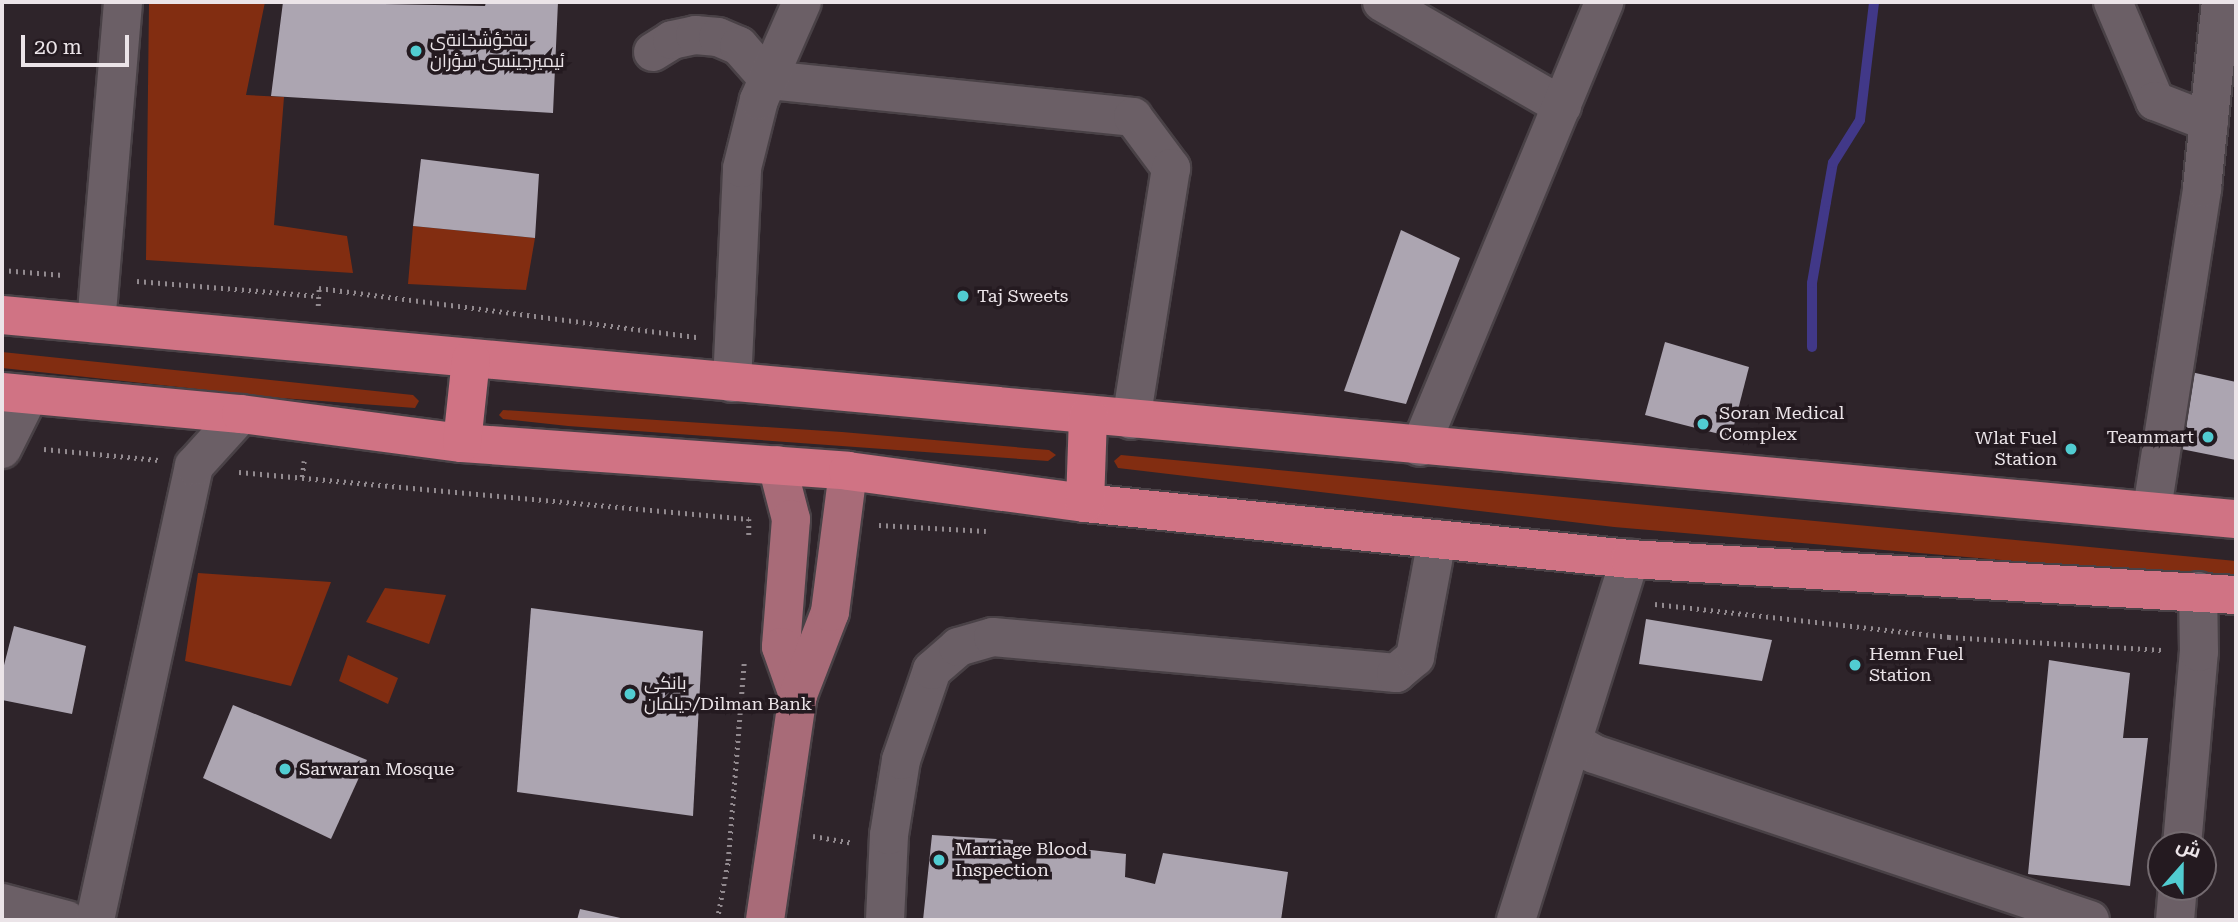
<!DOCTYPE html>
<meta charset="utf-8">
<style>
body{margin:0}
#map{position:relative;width:2238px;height:922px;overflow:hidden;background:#2e242a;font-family:"Roboto Serif",Cairo,serif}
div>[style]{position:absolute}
.green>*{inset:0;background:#822d11}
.stream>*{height:10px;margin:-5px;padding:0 5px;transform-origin:5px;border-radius:5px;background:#413888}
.building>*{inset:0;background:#aca5b1}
.path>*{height:4.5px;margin-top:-2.25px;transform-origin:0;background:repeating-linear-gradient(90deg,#928a8f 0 2px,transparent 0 7px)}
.roads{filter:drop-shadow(2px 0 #494146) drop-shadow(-2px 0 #494146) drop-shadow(0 2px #494146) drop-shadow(0 -2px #494146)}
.minor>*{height:38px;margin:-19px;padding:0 19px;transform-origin:19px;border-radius:19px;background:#6b5f66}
.major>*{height:38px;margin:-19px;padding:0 19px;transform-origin:19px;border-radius:19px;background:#a86b78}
.highway>*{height:38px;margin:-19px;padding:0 19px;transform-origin:19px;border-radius:19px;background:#d07384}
.dots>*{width:19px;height:19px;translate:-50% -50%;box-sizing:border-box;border:4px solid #241a20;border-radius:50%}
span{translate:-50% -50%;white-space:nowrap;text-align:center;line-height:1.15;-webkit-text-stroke:7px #241a20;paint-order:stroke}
.poi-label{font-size:18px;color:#ebe4e8}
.left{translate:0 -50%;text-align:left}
.right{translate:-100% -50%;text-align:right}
.frame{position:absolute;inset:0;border:4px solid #ebe4e8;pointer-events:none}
.north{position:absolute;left:2147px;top:831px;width:70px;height:70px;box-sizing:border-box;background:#241a20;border:2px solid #746b70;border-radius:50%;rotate:21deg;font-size:19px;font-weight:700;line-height:28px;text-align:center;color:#ebe4e8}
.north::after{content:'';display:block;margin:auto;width:24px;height:32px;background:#51ccd1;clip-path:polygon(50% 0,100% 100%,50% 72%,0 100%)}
.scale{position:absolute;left:21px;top:35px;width:108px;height:32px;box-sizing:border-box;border:4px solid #ebe4e8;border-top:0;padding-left:9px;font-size:21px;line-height:24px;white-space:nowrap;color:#ebe4e8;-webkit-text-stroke:5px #241a20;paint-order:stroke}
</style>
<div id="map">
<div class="green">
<div style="clip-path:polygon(149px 2px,265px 2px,246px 95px,284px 97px,274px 225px,347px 236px,353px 273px,146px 260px)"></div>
<div style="clip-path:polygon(413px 226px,535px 238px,526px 290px,408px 284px)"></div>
<div style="clip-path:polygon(2px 352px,413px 395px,419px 401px,415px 408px,281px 398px,2px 368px)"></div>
<div style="clip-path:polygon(503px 410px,842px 432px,1049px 450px,1056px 455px,1048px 461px,568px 426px,503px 419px,499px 415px)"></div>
<div style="clip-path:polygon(1121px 455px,2236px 561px,2236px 580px,1614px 527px,1118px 468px,1114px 461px)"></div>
<div style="clip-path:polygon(198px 573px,331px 582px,291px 686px,185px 661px)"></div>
<div style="clip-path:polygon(385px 588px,446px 595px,429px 644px,366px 622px)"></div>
<div style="clip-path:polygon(348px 655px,398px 678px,388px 704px,339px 681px)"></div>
</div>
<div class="stream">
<div style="left:1812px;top:347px;width:64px;rotate:-90deg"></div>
<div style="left:1812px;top:283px;width:82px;rotate:-80.2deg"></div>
<div style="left:1826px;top:202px;width:40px;rotate:-80deg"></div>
<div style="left:1833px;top:163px;width:51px;rotate:-57.9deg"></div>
<div style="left:1860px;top:120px;width:119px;rotate:-83.2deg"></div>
</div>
<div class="building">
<div style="clip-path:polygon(283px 2px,485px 6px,486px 2px,558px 2px,553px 113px,271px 96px)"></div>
<div style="clip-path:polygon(421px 159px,539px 174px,535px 238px,413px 226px)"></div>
<div style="clip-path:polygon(1401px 230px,1460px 258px,1406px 404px,1344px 391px)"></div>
<div style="clip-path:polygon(1665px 342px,1749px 367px,1731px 437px,1645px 415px)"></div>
<div style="clip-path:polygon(2191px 372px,2236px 382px,2236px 460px,2181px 449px)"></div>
<div style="clip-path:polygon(531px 608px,703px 631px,693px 816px,517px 792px)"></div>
<div style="clip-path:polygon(1646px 619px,1772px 640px,1762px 681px,1639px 664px)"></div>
<div style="clip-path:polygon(14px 626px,86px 646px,72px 714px,2px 700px,2px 673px)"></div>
<div style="clip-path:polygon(2049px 660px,2130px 673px,2123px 738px,2148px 738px,2130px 886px,2028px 874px)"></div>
<div style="clip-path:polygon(233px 705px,367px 760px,331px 839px,203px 778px)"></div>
<div style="clip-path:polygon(932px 835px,1013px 840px,1012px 876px,1035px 876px,1038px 844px,1126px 854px,1125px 877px,1155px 884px,1163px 853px,1288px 872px,1281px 920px,923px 920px)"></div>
<div style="clip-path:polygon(580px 909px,625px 919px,625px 920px,577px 920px)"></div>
</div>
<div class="path">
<div style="left:2px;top:270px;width:61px;rotate:4.7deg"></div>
<div style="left:137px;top:281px;width:182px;rotate:4.7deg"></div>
<div style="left:318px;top:306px;width:18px;rotate:-87deg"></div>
<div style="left:319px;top:288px;width:382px;rotate:7.4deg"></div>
<div style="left:44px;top:449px;width:115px;rotate:5.5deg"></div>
<div style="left:239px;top:472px;width:512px;rotate:5.27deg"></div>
<div style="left:749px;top:519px;width:18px;rotate:90deg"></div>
<div style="left:302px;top:477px;width:16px;rotate:-83deg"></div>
<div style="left:879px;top:525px;width:107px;rotate:3.2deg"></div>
<div style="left:1655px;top:604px;width:296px;rotate:6.4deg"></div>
<div style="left:1949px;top:637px;width:213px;rotate:3.5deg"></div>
<div style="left:813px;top:836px;width:41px;rotate:9.9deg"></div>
<div style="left:717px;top:920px;width:60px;rotate:-79.4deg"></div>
<div style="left:728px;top:861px;width:201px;rotate:-85.4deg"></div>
</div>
<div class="roads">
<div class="minor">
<div style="left:1382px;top:2px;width:208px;rotate:30deg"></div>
<div style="left:2113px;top:2px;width:108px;rotate:67deg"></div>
<div style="left:2155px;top:101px;width:58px;rotate:21.3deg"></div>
<div style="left:653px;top:52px;width:22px;rotate:-32deg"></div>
<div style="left:672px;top:40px;width:24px;rotate:-12deg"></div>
<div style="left:695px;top:35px;width:23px;rotate:5deg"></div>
<div style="left:718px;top:37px;width:23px;rotate:23deg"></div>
<div style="left:739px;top:46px;width:45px;rotate:48.6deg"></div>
<div style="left:769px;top:80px;width:366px;rotate:5.8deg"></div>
<div style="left:1133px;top:117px;width:64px;rotate:53.3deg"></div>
<div style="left:1171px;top:168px;width:255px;rotate:99deg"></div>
<div style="left:96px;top:324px;width:323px;rotate:-85.2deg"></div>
<div style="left:732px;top:383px;width:215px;rotate:-87.3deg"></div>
<div style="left:742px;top:168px;width:70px;rotate:-76deg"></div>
<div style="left:759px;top:100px;width:107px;rotate:-66.3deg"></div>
<div style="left:1420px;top:447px;width:482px;rotate:-67.5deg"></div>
<div style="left:2px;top:449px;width:60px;rotate:-63.4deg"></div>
<div style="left:2152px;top:509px;width:325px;rotate:-81.1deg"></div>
<div style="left:2202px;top:188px;width:187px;rotate:-84.2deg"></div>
<div style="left:1574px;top:742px;width:23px;rotate:31deg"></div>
<div style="left:1594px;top:754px;width:523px;rotate:18.5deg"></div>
<div style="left:2182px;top:845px;width:194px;rotate:-85deg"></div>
<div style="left:2199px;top:652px;width:61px;rotate:-90.9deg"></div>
<div style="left:2px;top:903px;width:67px;rotate:14.7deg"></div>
<div style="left:95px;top:920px;width:465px;rotate:-77.7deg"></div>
<div style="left:194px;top:466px;width:70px;rotate:-47.9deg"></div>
<div style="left:885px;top:920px;width:85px;rotate:-87.3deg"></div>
<div style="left:889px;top:835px;width:76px;rotate:-80.9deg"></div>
<div style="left:901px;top:760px;width:95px;rotate:-71deg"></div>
<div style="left:932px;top:670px;width:35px;rotate:-41deg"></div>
<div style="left:958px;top:647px;width:36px;rotate:-16deg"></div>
<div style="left:993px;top:637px;width:405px;rotate:5.1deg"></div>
<div style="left:1396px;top:673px;width:25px;rotate:-40deg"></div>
<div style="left:1415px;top:657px;width:120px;rotate:-79.4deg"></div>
<div style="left:1516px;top:920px;width:379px;rotate:-72.5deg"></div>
<div style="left:2175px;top:920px;width:33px;rotate:-85deg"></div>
</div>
<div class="major">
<div style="left:777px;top:465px;width:56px;rotate:75.5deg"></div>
<div style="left:791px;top:519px;width:128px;rotate:94.5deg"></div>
<div style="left:781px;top:647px;width:51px;rotate:70.5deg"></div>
<div style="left:765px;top:920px;width:227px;rotate:-81.7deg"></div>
<div style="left:798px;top:695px;width:89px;rotate:-68.9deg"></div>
<div style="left:830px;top:612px;width:142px;rotate:-82.7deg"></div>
</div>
<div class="highway">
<div style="left:2px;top:315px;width:2243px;rotate:5.22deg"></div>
<div style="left:2px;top:392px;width:240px;rotate:5.3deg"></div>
<div style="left:241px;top:414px;width:223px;rotate:7.5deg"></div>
<div style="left:462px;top:443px;width:387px;rotate:4.1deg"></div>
<div style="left:848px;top:471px;width:239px;rotate:7.7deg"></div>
<div style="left:1085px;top:503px;width:548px;rotate:5.87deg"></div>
<div style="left:1630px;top:559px;width:607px;rotate:3.4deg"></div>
<div style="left:462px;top:443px;width:84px;rotate:-83.9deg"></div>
<div style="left:1085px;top:503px;width:87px;rotate:-88deg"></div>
</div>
</div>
<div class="dots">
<div style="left:416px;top:51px;background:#51ccd1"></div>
<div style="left:963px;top:296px;background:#51ccd1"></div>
<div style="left:1703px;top:424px;background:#51ccd1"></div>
<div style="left:2208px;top:437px;background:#51ccd1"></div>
<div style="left:2071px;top:449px;background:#51ccd1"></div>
<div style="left:1855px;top:665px;background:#51ccd1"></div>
<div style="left:630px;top:694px;background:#51ccd1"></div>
<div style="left:285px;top:769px;background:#51ccd1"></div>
<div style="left:939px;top:860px;background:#51ccd1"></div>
</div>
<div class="poi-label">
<span class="left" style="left:430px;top:51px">نةخؤشخانةى<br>ئیميرجينسى سؤران</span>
<span class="left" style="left:977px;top:296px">Taj Sweets</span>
<span class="left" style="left:1719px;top:424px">Soran Medical<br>Complex</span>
<span class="right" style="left:2194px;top:437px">Teammart</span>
<span class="right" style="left:2057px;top:449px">Wlat Fuel<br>Station</span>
<span class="left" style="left:1869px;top:665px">Hemn Fuel<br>Station</span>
<span class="left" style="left:644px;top:694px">بانکی<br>دیلمان/Dilman Bank</span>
<span class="left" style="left:299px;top:769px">Sarwaran Mosque</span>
<span class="left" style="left:955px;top:860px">Marriage Blood<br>Inspection</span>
</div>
<div class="frame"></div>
<div class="north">ش</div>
<div class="scale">20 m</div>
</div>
